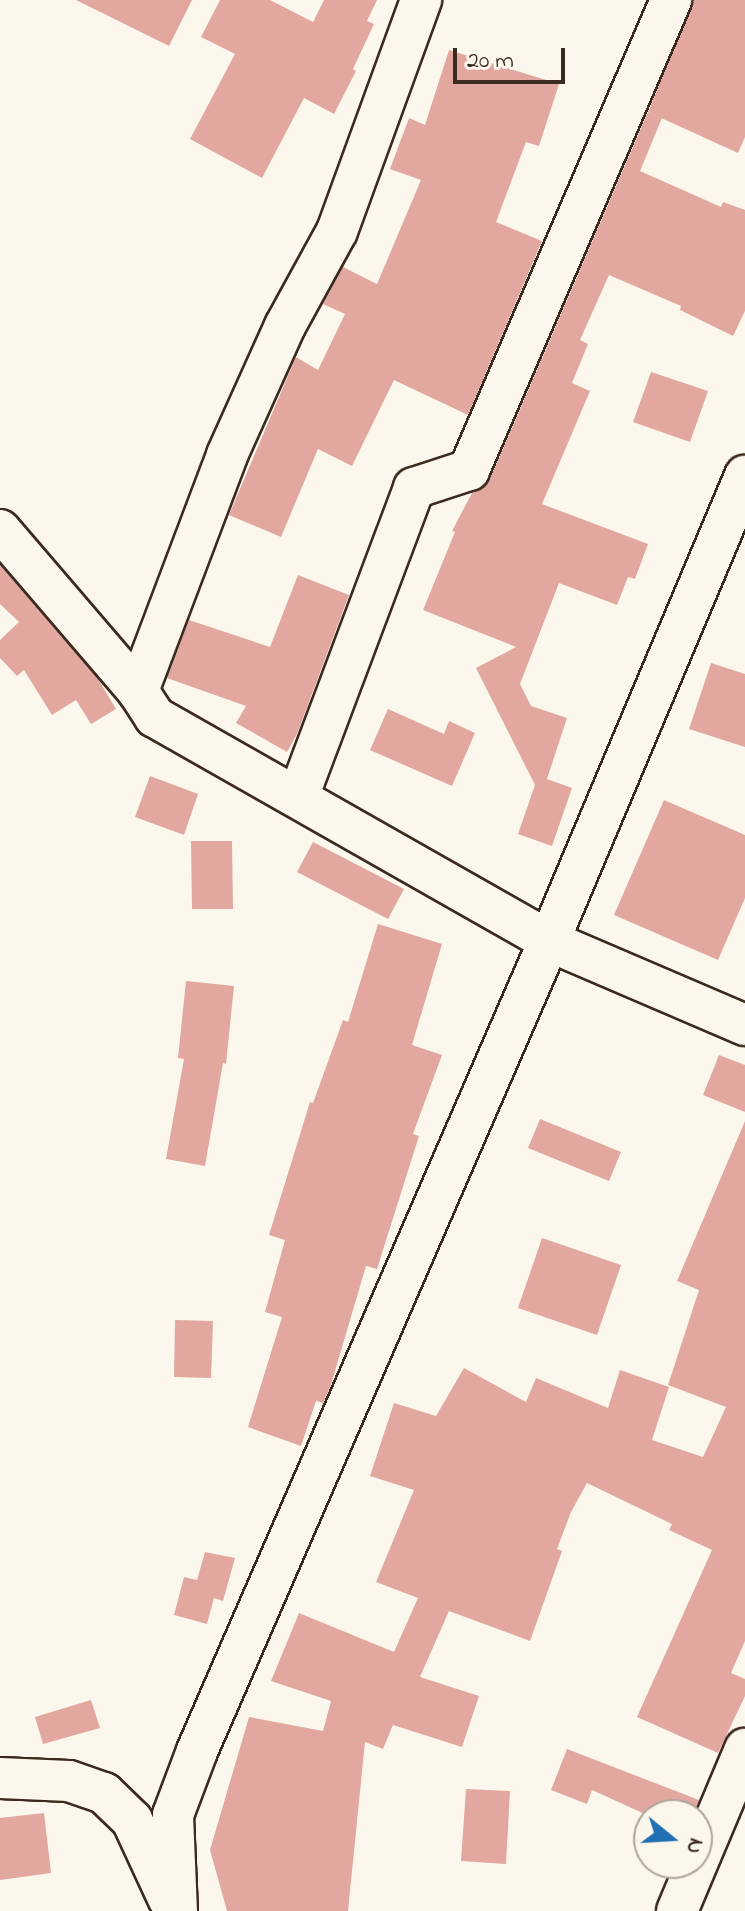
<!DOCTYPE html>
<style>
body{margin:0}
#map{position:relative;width:745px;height:1911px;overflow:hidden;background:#fbf7ec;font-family:"Indie Flower",sans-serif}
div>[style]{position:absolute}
.building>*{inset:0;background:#e2a8a0}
.roads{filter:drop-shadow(2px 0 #3b2a1e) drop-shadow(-2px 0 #3b2a1e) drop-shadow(0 2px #3b2a1e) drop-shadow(0 -2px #3b2a1e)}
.street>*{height:40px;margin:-20px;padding:0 20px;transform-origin:20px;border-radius:20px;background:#fbf7ec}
span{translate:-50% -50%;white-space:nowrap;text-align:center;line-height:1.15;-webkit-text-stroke:8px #fbf7ec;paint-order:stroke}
.north{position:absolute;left:633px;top:1799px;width:80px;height:80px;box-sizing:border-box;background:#fbf7ec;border:2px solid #aea59a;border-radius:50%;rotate:108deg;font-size:22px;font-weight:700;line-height:32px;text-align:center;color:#3b2a1e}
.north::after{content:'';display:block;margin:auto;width:28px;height:36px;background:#1f6fb2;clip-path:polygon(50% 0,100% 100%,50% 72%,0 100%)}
.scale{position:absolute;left:453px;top:48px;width:112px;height:36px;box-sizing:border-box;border:4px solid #3b2a1e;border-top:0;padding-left:10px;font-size:24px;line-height:28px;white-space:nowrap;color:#3b2a1e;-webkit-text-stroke:6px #fbf7ec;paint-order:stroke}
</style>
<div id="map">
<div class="building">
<div style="clip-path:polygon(76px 0,192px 0,169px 46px)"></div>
<div style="clip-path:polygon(220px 0,270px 0,313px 22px,324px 0,377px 0,367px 21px,374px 24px,353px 69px,356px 71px,334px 114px,304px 98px,262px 178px,190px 139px,235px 54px,201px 37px)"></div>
<div style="clip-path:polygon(694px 0,745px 0,745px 137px,738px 153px,648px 112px)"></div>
<div style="clip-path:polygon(449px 50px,559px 84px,539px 146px,526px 142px,496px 222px,542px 241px,468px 415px,394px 380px,352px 466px,318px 449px,281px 537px,229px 515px,296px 357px,318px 370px,345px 314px,323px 304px,343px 267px,377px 284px,421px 180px,390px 169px,409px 118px,425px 125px)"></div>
<div style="clip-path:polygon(648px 112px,662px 118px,640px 171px,721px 207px,723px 202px,745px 210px,745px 311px,733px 336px,680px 310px,681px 306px,609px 275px,580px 340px,588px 344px,572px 383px,590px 391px,542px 504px,648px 544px,635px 579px,628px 577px,617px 605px,559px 583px,520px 684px,531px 706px,567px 718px,547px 779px,572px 788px,552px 846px,518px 834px,535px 785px,476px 668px,516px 647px,423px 610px,455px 532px,452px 531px,472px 493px,484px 487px,490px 479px)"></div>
<div style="clip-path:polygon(651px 372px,708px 391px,690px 442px,633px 422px)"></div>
<div style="clip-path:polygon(0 565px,98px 679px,116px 709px,91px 724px,76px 700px,52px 715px,24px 670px,17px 676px,0 658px,0 640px,19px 622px,0 604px)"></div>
<div style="clip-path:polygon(298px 575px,349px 595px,297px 734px,287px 752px,236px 723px,246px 706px,167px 678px,189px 620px,270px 647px)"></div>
<div style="clip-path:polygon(711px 663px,745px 674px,745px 747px,689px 729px)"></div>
<div style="clip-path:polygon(388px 709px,444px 734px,449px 721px,475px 733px,452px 786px,370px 750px)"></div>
<div style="clip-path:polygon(150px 776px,198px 794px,184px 835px,135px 817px)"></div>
<div style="clip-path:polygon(664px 800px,745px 835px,745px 898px,718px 960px,614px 915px)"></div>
<div style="clip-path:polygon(191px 841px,232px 841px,233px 909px,192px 909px)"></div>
<div style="clip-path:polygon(313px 842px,404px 889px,388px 919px,297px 872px)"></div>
<div style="clip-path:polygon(378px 924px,442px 944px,412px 1045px,442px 1055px,413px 1134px,419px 1136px,377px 1269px,366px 1266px,330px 1388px,323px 1403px,316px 1401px,301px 1446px,248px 1427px,282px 1317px,265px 1312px,285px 1240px,269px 1235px,310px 1102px,313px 1103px,343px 1020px,348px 1022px)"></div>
<div style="clip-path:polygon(186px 981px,234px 986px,226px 1064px,223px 1063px,205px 1166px,166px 1159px,184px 1059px,178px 1058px)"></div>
<div style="clip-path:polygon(719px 1055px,745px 1065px,745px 1112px,703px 1095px)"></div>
<div style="clip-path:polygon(540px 1119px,621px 1152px,609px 1181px,528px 1148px)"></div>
<div style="clip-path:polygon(745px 1121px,745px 1641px,731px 1673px,745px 1679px,745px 1696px,718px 1753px,637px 1717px,712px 1550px,669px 1530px,672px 1524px,587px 1483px,571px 1512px,557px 1549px,562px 1551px,530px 1641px,449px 1611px,420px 1677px,479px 1696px,462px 1747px,393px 1725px,383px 1749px,365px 1742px,348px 1911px,227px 1911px,210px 1850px,249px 1717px,323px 1731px,331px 1701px,271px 1681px,299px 1613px,394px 1652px,418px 1598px,376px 1582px,414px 1490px,370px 1476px,394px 1403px,436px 1416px,464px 1368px,526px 1402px,536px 1378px,608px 1408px,620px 1370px,669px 1387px,652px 1440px,703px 1457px,726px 1407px,668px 1385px,699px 1290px,677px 1281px)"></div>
<div style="clip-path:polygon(542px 1238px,621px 1265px,597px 1335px,518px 1308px)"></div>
<div style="clip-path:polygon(175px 1320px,213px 1321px,211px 1378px,174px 1377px)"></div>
<div style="clip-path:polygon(205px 1552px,235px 1558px,223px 1601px,214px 1598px,207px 1624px,174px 1615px,184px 1577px,197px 1580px)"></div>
<div style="clip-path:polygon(91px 1700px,100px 1728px,43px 1744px,35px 1717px)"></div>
<div style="clip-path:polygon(567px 1749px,699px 1800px,692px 1815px,647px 1815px,592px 1790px,587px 1804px,551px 1790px)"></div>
<div style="clip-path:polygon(466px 1789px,510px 1791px,506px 1864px,461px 1861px)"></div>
<div style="clip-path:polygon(44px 1813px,51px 1873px,0 1880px,0 1818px)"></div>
</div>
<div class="roads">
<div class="street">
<div style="left:0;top:530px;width:212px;rotate:49.4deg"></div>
<div style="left:138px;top:691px;width:31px;rotate:57deg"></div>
<div style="left:155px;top:717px;width:453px;rotate:29.6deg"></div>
<div style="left:549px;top:941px;width:213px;rotate:23.2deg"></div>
<div style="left:138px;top:691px;width:252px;rotate:-69.3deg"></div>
<div style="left:227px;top:455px;width:141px;rotate:-65.8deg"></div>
<div style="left:285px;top:326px;width:108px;rotate:-61.3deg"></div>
<div style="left:337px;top:231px;width:246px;rotate:-70deg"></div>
<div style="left:298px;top:797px;width:330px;rotate:-69.4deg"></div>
<div style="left:414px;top:488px;width:58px;rotate:-18.1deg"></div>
<div style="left:469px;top:470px;width:512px;rotate:-66.74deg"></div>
<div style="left:0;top:1778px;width:69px;rotate:2.5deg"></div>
<div style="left:69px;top:1781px;width:37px;rotate:19deg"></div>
<div style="left:104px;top:1793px;width:39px;rotate:44deg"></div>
<div style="left:132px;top:1820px;width:88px;rotate:65.2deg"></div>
<div style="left:177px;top:1911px;width:96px;rotate:-92.4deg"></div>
<div style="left:173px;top:1815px;width:68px;rotate:-69.4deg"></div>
<div style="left:197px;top:1751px;width:883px;rotate:-66.51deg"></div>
<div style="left:549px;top:941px;width:505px;rotate:-67.14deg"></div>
<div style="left:677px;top:1911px;width:176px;rotate:-67.2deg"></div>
</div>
</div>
<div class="north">N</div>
<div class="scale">20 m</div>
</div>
